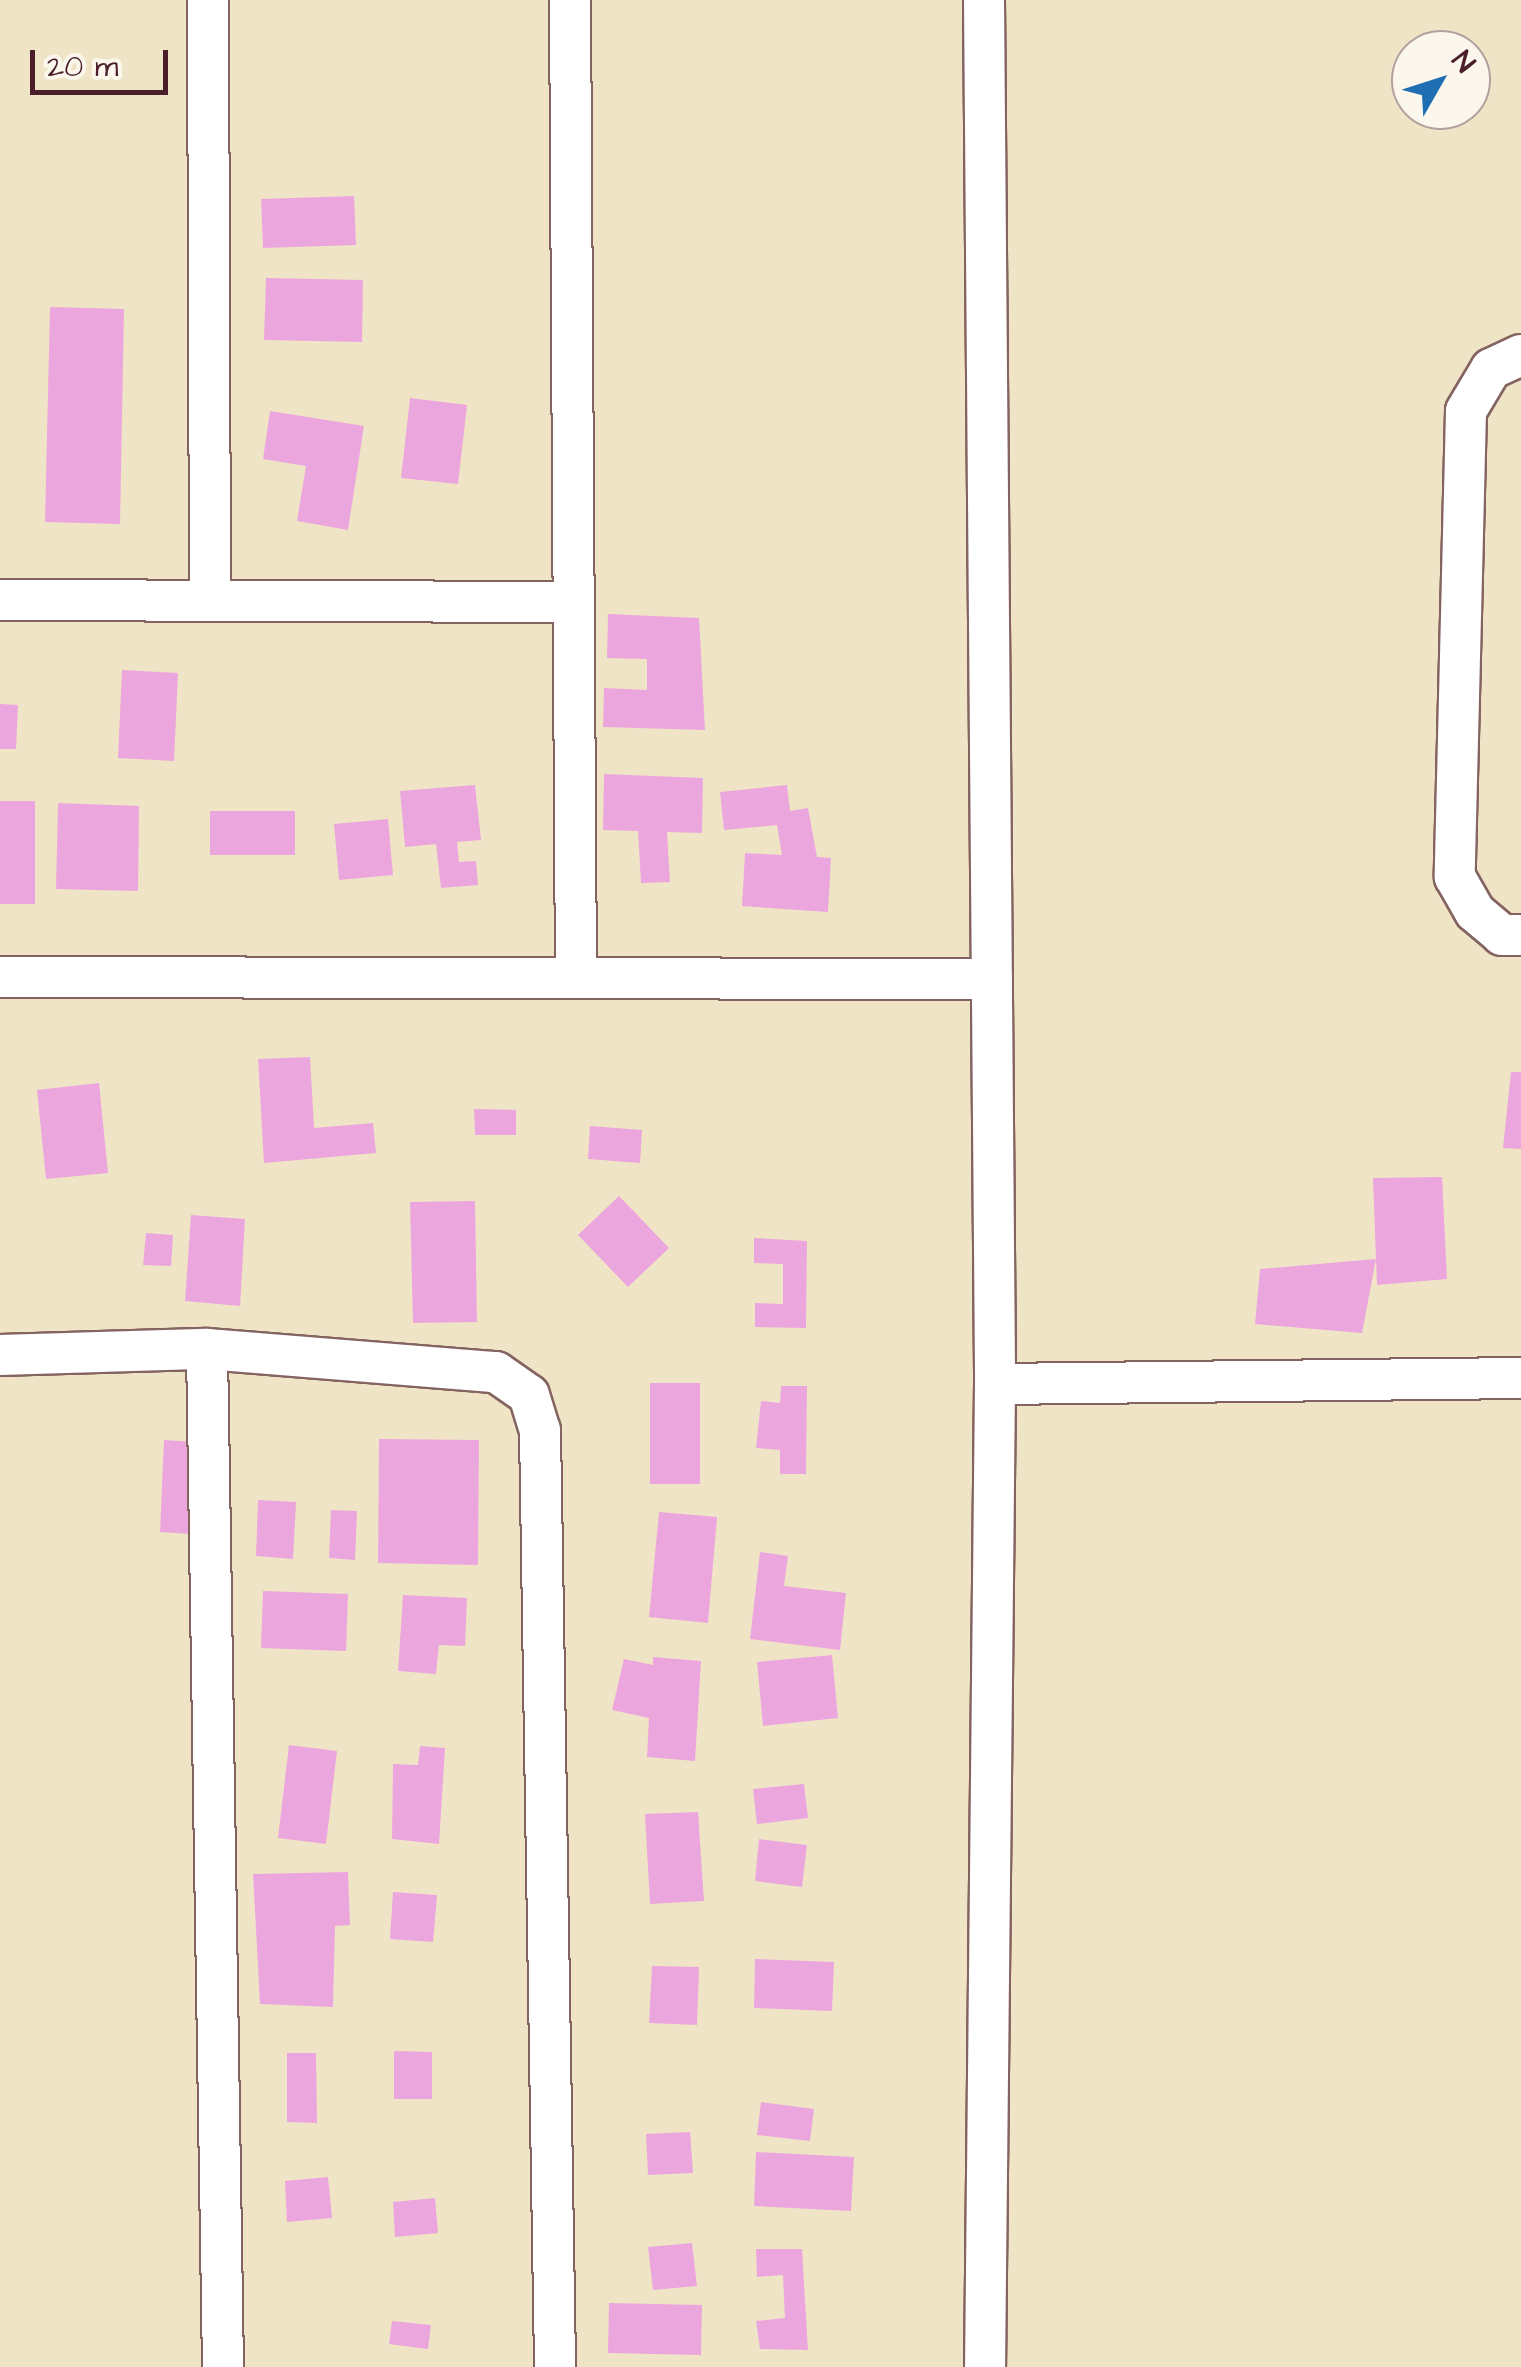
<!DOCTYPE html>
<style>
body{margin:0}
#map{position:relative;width:1521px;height:2367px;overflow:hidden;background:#f0e4c6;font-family:"Architects Daughter",sans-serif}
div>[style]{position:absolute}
.building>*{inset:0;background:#eca6de}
.roads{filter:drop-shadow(2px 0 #846461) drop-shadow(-2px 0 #846461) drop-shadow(0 2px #846461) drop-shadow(0 -2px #846461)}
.street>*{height:40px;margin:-20px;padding:0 20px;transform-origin:20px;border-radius:20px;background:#fff}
span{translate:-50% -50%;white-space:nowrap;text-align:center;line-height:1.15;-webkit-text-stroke:8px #fbf7ec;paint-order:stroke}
.north{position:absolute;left:1391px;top:30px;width:100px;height:100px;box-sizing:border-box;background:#fbf7ec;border:2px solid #b4a19f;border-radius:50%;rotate:51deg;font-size:28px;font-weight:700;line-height:40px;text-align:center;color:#4a1f2b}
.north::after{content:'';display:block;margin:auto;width:35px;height:45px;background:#1f6fb2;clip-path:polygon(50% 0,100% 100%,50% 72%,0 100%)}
.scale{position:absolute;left:30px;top:50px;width:138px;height:45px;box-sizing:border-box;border:5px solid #4a1f2b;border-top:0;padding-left:12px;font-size:30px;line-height:35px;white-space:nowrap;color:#4a1f2b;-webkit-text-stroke:8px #fbf7ec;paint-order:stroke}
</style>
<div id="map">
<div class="building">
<div style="clip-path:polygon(354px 196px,356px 245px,263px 248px,261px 199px)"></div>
<div style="clip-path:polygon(266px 278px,363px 280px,362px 342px,264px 340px)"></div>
<div style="clip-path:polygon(50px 307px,124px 309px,120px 524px,45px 522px)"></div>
<div style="clip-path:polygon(410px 398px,467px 405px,458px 484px,401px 478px)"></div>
<div style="clip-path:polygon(270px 411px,364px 426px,348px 530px,297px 521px,306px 466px,263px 459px)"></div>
<div style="clip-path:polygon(608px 614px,699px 618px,705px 730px,603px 727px,604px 688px,647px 690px,647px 659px,607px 658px)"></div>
<div style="clip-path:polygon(122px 670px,178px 673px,174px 761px,118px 758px)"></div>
<div style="clip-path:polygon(0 704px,18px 705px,16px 749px,0 749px)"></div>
<div style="clip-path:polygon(604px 774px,703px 778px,702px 833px,667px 832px,670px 882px,641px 883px,638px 831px,603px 830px)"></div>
<div style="clip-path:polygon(475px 785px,481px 840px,457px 842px,459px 862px,476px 861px,478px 885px,441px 888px,436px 844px,405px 847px,400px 791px)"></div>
<div style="clip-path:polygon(787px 785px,790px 811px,808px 808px,817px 857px,831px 858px,828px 912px,742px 906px,745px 853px,782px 855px,777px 825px,724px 830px,720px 792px)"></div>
<div style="clip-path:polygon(0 801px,35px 801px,35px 904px,0 904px)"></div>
<div style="clip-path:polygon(58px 803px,139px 806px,138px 891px,56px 889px)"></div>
<div style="clip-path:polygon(210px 811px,295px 811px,295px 855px,210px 855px)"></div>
<div style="clip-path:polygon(388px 819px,393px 875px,339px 880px,334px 824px)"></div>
<div style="clip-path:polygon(310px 1057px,314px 1128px,373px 1123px,376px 1153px,264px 1163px,258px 1059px)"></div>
<div style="clip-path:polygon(1511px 1072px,1521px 1072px,1521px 1149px,1503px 1148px)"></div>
<div style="clip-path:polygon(99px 1083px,108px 1173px,46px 1179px,37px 1090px)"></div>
<div style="clip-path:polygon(474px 1109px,516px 1110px,516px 1135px,475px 1135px)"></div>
<div style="clip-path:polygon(590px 1126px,642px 1130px,640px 1163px,588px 1159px)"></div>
<div style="clip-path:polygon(1442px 1177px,1447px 1279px,1377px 1285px,1376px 1259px,1362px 1333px,1255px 1324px,1260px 1269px,1376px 1259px,1373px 1178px)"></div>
<div style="clip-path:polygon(619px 1196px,669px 1248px,628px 1287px,578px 1235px)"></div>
<div style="clip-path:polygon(475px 1201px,477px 1322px,413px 1323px,410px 1202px)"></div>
<div style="clip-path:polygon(191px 1215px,245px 1219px,240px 1306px,185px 1301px)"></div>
<div style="clip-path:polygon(146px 1233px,173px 1235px,171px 1266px,143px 1265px)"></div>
<div style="clip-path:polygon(754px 1238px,807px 1241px,806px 1328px,755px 1327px,755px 1303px,783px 1304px,783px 1264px,754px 1263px)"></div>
<div style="clip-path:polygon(650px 1383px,700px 1383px,700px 1484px,650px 1484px)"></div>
<div style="clip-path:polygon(781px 1386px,807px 1386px,806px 1474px,780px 1474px,780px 1450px,756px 1448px,761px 1401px,780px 1403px)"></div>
<div style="clip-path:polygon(379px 1439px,479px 1440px,478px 1565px,378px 1563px)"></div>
<div style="clip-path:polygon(164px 1440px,195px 1442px,191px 1534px,160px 1532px)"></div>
<div style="clip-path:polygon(258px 1500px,296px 1502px,293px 1559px,256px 1556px)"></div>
<div style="clip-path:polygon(331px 1510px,357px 1511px,355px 1560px,329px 1558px)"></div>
<div style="clip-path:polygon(659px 1512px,717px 1517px,708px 1623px,649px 1617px)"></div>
<div style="clip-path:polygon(760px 1552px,788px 1556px,784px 1586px,846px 1593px,840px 1650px,750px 1639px)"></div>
<div style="clip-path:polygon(263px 1591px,348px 1594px,346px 1651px,261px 1648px)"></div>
<div style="clip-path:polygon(403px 1595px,467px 1598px,465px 1646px,439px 1645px,436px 1674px,398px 1671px)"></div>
<div style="clip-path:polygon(832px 1655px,838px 1718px,763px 1726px,757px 1662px)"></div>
<div style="clip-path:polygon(653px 1657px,701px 1661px,695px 1761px,647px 1757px,649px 1718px,612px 1710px,624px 1659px,653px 1665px)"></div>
<div style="clip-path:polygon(289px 1745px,337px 1751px,326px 1844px,278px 1838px)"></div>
<div style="clip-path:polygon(420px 1746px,445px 1748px,439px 1844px,392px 1839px,393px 1764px,418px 1765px)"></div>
<div style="clip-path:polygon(804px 1784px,808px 1818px,757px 1824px,753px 1789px)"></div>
<div style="clip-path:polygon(698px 1812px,704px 1901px,650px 1904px,645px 1814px)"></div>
<div style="clip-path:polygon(759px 1839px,807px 1845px,802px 1887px,755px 1881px)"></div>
<div style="clip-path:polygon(348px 1872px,350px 1925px,335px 1926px,333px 2007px,260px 2004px,253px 1874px)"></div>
<div style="clip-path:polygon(393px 1892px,437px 1895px,433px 1942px,390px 1939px)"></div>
<div style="clip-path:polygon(755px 1959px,834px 1962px,832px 2011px,754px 2008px)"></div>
<div style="clip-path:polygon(652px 1966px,699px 1967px,697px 2025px,649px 2023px)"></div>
<div style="clip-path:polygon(394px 2051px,432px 2052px,432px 2099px,394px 2099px)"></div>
<div style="clip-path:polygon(287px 2053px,316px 2053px,317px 2123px,287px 2122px)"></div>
<div style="clip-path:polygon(761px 2102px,814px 2109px,810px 2141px,757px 2135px)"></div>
<div style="clip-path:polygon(690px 2132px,693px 2173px,648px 2175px,646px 2134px)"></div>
<div style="clip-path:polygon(756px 2152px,854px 2157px,851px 2211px,754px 2206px)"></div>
<div style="clip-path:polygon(328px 2177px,332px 2218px,287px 2222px,285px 2181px)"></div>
<div style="clip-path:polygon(435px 2198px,438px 2233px,395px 2237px,393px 2202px)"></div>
<div style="clip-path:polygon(692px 2243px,697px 2286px,653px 2290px,648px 2247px)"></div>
<div style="clip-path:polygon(756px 2249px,802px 2249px,808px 2350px,760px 2349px,756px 2321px,785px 2318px,783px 2275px,757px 2277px)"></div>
<div style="clip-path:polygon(609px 2303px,702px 2305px,701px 2355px,608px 2353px)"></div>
<div style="clip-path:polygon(392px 2321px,431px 2325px,428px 2349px,389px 2344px)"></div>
</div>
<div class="roads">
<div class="street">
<div style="left:208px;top:0;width:600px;rotate:89.81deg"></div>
<div style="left:570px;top:0;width:978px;rotate:89.65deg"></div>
<div style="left:984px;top:0;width:1384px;rotate:89.54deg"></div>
<div style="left:995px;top:1384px;width:983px;rotate:90.58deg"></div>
<div style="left:1521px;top:355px;width:33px;rotate:155deg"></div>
<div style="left:1491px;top:369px;width:49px;rotate:120.8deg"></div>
<div style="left:1466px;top:411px;width:466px;rotate:91.4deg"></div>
<div style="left:1455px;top:877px;width:40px;rotate:60.3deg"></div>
<div style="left:1475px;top:912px;width:35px;rotate:40deg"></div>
<div style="left:1502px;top:935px;width:19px"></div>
<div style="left:0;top:600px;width:574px;rotate:0.2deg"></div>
<div style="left:0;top:977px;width:992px;rotate:0.12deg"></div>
<div style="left:207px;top:1349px;width:1018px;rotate:89.1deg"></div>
<div style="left:0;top:1355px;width:207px;rotate:-1.7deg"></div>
<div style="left:207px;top:1349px;width:290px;rotate:4.6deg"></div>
<div style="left:496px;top:1372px;width:40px;rotate:34.9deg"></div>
<div style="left:529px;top:1395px;width:37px;rotate:73deg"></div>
<div style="left:540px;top:1430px;width:937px;rotate:89.08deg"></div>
<div style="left:995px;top:1384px;width:526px;rotate:-0.65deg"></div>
</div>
</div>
<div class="north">N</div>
<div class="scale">20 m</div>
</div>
